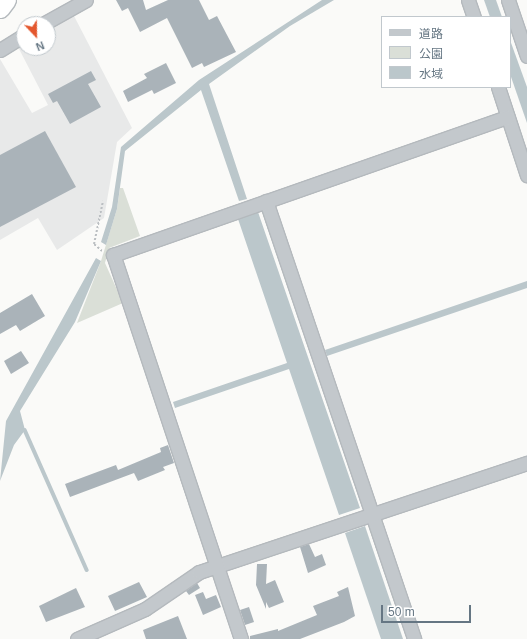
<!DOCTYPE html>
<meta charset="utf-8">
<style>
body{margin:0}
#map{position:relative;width:527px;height:639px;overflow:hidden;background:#fafaf8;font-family:Helvetica,"Noto Sans JP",sans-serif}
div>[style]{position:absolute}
.built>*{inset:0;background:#e8e9e9}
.green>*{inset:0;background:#dadfd7}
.water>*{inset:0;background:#bbc7cb}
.stream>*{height:3.5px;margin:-1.75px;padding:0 1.75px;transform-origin:1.75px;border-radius:1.75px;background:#bbc7cb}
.building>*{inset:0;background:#aab3b9}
.path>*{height:2px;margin-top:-1px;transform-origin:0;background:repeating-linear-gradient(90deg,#bbbfc2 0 2px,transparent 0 4px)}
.roads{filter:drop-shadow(1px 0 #b4b9bd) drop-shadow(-1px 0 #b4b9bd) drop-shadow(0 1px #b4b9bd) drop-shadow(0 -1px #b4b9bd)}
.minor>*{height:13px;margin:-6.5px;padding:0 6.5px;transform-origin:6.5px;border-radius:6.5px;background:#c3c8cc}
.highway>*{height:20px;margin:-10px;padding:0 10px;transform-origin:10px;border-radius:10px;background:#fff}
span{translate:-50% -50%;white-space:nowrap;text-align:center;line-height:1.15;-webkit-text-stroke:4px #fff;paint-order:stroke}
.legend{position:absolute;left:381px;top:16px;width:130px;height:72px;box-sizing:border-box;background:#fff;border:1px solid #c1c8cd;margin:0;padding:5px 7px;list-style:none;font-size:12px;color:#657683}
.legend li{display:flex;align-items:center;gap:8px;height:20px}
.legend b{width:20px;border:1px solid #c1c8cd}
.north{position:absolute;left:16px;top:16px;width:40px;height:40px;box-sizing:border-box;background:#fff;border:1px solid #c1c8cd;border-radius:50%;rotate:158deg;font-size:11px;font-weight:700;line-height:16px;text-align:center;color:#657683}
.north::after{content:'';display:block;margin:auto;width:14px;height:18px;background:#e4572e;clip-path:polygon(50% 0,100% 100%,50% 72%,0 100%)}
.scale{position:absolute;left:381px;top:605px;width:90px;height:18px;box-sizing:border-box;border:2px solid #657683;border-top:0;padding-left:5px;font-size:12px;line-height:14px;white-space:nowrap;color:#657683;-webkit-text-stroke:3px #fff;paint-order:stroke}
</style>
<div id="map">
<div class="built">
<div style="clip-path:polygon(73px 14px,132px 128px,117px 142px,104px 218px,57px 250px,38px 218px,0 240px,0 59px,32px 113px,48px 105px,17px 45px,24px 41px,24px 48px,48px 48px,48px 28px)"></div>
</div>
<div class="green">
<div style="clip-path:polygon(120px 188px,123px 188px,140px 236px,109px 248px,105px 263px,123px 303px,77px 323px,101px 261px,117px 209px)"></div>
</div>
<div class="water">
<div style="clip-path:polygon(322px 0,334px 0,290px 26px,209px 84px,247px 199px,239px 201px,201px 90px,125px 151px,117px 209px,106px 245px,101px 242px,112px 207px,121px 147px,199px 80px)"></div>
<div style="clip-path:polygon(484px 0,496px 0,502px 17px,490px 17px)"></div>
<div style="clip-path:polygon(510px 40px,527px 87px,527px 123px,510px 74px)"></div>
<div style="clip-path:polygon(258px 212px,360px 508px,339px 515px,289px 369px,175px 408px,173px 402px,287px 363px,238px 219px)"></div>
<div style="clip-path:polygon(96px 258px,101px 261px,75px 322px,20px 411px,25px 430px,14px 445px,0 481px,6px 421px)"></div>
<div style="clip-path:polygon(527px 281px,527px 288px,327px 356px,325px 350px)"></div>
<div style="clip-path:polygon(365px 526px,403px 639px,381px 639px,345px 533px)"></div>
</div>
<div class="stream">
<div style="left:25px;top:430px;width:153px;rotate:66.1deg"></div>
</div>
<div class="building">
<div style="clip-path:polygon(116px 0,143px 0,146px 10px,168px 0,199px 0,209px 20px,217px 16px,236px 52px,204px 67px,202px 63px,192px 68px,167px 18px,140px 32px,128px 8px,122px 11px)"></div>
<div style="clip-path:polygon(166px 63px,176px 83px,154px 94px,152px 90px,128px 102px,123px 91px,147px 78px,144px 74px)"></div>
<div style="clip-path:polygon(91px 71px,96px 80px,88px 84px,101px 107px,70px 124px,57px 101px,53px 103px,48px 94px)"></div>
<div style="clip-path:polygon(45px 131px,76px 187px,0 227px,0 155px)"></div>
<div style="clip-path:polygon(32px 294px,45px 316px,20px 331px,16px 325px,0 334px,0 313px)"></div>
<div style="clip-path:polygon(21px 351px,29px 363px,11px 374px,4px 361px)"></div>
<div style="clip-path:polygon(168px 445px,174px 463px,163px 467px,165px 470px,138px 481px,134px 473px,70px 497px,65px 484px,116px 465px,118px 470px,161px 452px,160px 448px)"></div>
<div style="clip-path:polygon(309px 544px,315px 557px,322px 554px,326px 565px,308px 573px,300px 547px)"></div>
<div style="clip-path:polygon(257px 564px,267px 564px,266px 584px,275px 580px,284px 602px,269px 608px,266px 602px,266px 609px,256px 585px)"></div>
<div style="clip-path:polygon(139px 582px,147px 597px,115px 611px,108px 596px)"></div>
<div style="clip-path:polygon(197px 583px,200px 588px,189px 595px,186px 591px)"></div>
<div style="clip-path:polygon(348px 587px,355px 616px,344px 622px,300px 639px,250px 639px,250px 636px,278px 629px,278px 631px,317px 615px,313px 606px,339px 596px,337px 592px)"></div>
<div style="clip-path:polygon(76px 588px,85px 607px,46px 622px,39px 606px)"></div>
<div style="clip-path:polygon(203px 592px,206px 599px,216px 595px,221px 607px,203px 615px,195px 595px)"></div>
<div style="clip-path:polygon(249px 607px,254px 622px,245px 625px,240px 610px)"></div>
<div style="clip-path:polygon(178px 616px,187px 639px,146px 639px,143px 630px)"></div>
</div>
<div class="path">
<div style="left:102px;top:251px;width:11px;rotate:-139deg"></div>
<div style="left:94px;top:244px;width:44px;rotate:-78.2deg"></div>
</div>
<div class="roads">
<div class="minor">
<div style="left:468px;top:0;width:18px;rotate:71deg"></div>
<div style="left:508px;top:0;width:59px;rotate:71.3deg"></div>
<div style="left:43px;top:24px;width:49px;rotate:-29.2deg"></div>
<div style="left:0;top:50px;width:28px;rotate:-32deg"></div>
<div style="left:498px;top:87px;width:93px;rotate:71.8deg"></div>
<div style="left:266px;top:201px;width:462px;rotate:71.3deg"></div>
<div style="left:77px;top:639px;width:74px;rotate:-23.8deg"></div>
<div style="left:145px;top:609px;width:65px;rotate:-34.4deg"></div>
<div style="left:199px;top:572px;width:346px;rotate:-18.4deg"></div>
<div style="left:241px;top:639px;width:405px;rotate:-108.4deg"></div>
<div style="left:113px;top:255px;width:418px;rotate:-19.3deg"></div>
</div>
<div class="highway">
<div style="left:0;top:8px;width:10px;rotate:-53deg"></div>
</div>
</div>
<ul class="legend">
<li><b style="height:5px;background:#c3c8cc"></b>道路</li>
<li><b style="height:11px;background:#dadfd7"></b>公園</li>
<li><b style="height:11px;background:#bbc7cb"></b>水域</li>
</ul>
<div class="north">N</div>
<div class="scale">50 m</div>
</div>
